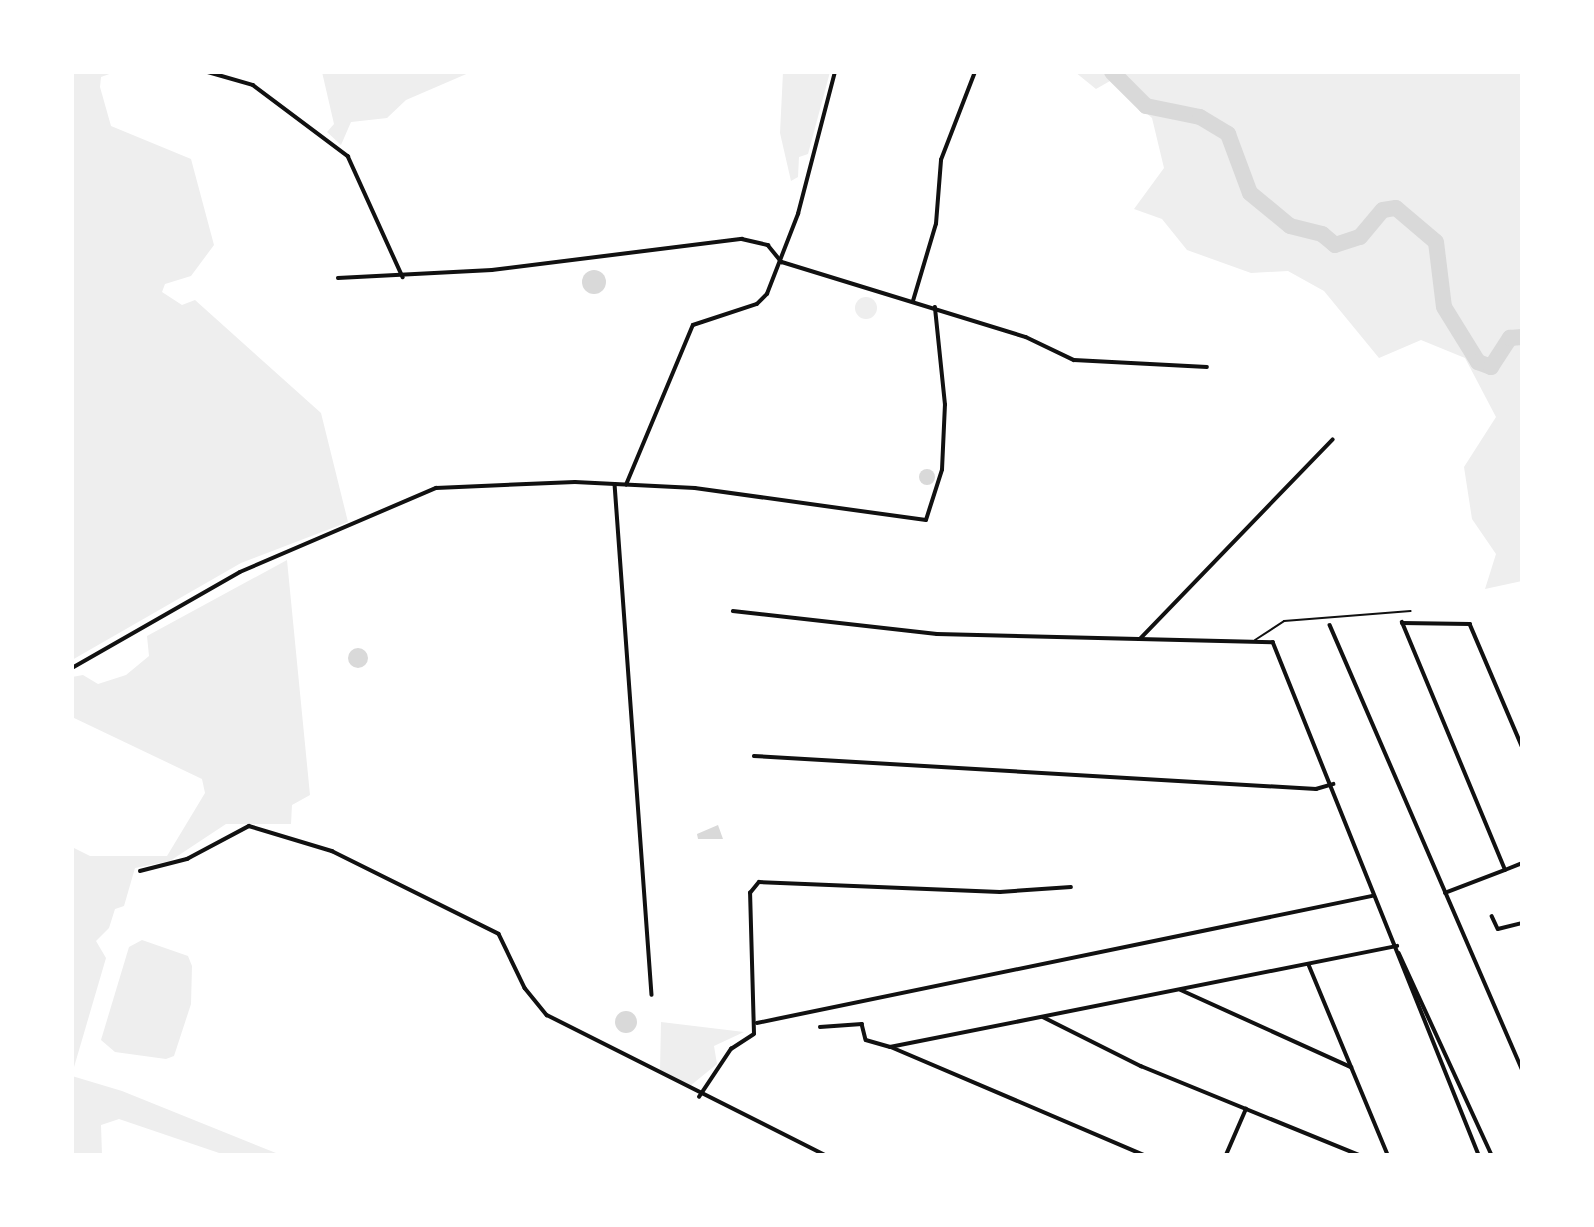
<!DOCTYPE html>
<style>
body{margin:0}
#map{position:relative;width:1594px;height:1227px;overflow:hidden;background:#fff;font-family:"Sofia Sans Condensed",sans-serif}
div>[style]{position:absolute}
.green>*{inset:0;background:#eee}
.round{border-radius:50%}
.water>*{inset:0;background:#d9d9d9}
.river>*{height:16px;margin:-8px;padding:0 8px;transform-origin:8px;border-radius:8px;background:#d9d9d9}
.service>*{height:2px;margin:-1px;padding:0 1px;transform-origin:1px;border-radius:1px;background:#111}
.minor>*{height:3.5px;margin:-1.75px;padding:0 1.75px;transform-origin:1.75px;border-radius:1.75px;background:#111}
span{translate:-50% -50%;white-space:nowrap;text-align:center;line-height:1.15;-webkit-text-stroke:7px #fff;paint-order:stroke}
.frame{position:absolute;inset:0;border:74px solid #fff;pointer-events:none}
</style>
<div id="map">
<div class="green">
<div style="clip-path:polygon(72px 72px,115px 72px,101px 77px,100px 87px,111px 126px,191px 159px,214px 245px,191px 276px,165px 284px,162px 292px,182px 305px,195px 300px,321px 413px,348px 522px,241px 563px,72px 660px)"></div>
<div style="clip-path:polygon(322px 72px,471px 72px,406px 100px,387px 118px,351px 122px,341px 145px,327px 132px,334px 124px)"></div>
<div style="clip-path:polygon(783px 72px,830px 72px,808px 154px,799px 157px,798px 177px,791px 181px,780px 133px)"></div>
<div style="clip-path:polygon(1075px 72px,1522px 72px,1522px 581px,1485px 589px,1496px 554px,1472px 519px,1464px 467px,1496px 417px,1465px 358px,1421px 340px,1379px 358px,1324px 291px,1288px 271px,1251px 273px,1187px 250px,1162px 219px,1134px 209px,1164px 168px,1152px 118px,1110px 81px,1096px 89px)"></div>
<div class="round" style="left:855px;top:297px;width:22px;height:22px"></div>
<div style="clip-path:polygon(287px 560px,310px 795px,292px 805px,291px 824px,226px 824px,170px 861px,135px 868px,124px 906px,115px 909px,109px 928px,96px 941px,106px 958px,72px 1074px,72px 847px,90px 856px,167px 856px,205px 793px,202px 779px,72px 717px,72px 677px,83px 675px,98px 684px,126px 675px,149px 656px,147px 636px)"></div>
<div style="clip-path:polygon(142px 940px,188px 956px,192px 966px,191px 1004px,174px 1056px,166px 1059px,115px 1052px,101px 1040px,129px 947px)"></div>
<div style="clip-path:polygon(661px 1022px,744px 1032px,714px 1046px,717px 1064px,690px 1086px,660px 1070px)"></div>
<div style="clip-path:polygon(72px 1076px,122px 1091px,281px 1155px,225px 1155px,119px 1119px,101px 1125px,102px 1155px,72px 1155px)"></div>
</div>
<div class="water">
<div class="round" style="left:582px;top:270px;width:24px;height:24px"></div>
<div class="round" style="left:919px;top:469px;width:16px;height:16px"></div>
<div class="round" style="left:348px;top:648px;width:20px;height:20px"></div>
<div style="clip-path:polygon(718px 825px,723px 839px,698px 839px,697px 834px)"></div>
<div class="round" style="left:615px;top:1011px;width:22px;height:22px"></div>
</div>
<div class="river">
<div style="left:1112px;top:72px;width:48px;rotate:45deg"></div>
<div style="left:1146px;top:106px;width:55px;rotate:11.5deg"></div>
<div style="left:1200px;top:117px;width:33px;rotate:31deg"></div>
<div style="left:1228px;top:134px;width:63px;rotate:69.6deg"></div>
<div style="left:1250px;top:193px;width:52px;rotate:39.5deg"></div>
<div style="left:1290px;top:226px;width:33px;rotate:14deg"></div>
<div style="left:1322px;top:234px;width:17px;rotate:40deg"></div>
<div style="left:1335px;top:245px;width:26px;rotate:-18deg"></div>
<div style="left:1360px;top:237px;width:35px;rotate:-50deg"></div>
<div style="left:1383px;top:210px;width:13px;rotate:-9deg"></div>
<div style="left:1396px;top:208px;width:52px;rotate:40.4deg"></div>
<div style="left:1436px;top:242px;width:65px;rotate:83deg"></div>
<div style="left:1444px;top:307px;width:65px;rotate:58.3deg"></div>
<div style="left:1478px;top:362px;width:14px;rotate:21deg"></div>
<div style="left:1491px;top:367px;width:35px;rotate:-57deg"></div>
<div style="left:1510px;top:338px;width:12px;rotate:-5deg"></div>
</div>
<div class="service">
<div style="left:1255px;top:640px;width:35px;rotate:-33deg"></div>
<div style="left:1284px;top:621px;width:127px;rotate:-4.5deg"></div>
</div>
<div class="minor">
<div style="left:208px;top:72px;width:47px;rotate:16.1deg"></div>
<div style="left:253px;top:85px;width:119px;rotate:36.8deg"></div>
<div style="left:348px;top:156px;width:133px;rotate:65.6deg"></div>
<div style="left:338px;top:278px;width:154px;rotate:-3deg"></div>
<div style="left:492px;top:270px;width:252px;rotate:-7.1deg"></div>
<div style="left:742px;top:239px;width:27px;rotate:13deg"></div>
<div style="left:768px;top:245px;width:22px;rotate:51deg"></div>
<div style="left:782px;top:262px;width:255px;rotate:17.1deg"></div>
<div style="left:1026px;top:337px;width:53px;rotate:25.6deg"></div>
<div style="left:1074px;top:360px;width:133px;rotate:3deg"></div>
<div style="left:913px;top:301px;width:80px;rotate:-73.4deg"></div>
<div style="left:936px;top:224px;width:64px;rotate:-85.5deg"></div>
<div style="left:941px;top:160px;width:94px;rotate:-68.9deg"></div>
<div style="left:615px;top:484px;width:512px;rotate:85.86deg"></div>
<div style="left:626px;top:485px;width:173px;rotate:-67.3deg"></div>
<div style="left:693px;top:325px;width:67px;rotate:-18.2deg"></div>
<div style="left:757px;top:304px;width:14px;rotate:-45deg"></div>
<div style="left:767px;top:294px;width:86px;rotate:-68.8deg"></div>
<div style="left:798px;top:214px;width:147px;rotate:-75.4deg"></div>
<div style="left:733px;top:611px;width:205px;rotate:6.4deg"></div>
<div style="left:937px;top:634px;width:336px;rotate:1.4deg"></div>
<div style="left:1273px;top:642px;width:553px;rotate:68.12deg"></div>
<div style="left:1330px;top:625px;width:484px;rotate:66.6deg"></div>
<div style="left:1140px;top:639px;width:277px;rotate:-46deg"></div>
<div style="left:72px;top:668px;width:193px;rotate:-29.7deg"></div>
<div style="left:240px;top:572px;width:213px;rotate:-23.2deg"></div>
<div style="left:436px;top:488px;width:139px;rotate:-2.5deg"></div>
<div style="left:575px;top:482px;width:120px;rotate:2.9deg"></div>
<div style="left:695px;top:488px;width:233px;rotate:7.9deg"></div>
<div style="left:926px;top:520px;width:52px;rotate:-72.3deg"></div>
<div style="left:942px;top:470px;width:65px;rotate:-87.4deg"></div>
<div style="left:945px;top:405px;width:98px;rotate:-95.9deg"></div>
<div style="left:754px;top:756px;width:563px;rotate:3.36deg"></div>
<div style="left:1316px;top:789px;width:18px;rotate:-16deg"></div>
<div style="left:1505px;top:870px;width:18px;rotate:-22deg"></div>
<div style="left:140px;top:871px;width:49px;rotate:-14.3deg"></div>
<div style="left:187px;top:859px;width:70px;rotate:-28deg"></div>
<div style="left:249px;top:826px;width:87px;rotate:16.8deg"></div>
<div style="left:332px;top:851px;width:186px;rotate:26.4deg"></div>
<div style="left:499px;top:934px;width:60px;rotate:64.3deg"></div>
<div style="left:525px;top:988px;width:35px;rotate:51deg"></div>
<div style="left:547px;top:1015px;width:311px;rotate:26.7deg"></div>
<div style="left:1445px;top:893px;width:64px;rotate:-21deg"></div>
<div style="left:1505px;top:870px;width:268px;rotate:-112.6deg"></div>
<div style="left:1402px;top:623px;width:68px;rotate:0.8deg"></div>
<div style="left:1470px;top:624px;width:133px;rotate:66.9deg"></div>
<div style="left:1492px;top:916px;width:14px;rotate:65deg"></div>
<div style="left:1498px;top:929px;width:25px;rotate:-14deg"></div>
<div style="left:1399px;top:953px;width:222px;rotate:65.3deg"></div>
<div style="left:1309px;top:965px;width:206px;rotate:67.4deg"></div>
<div style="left:1181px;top:990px;width:187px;rotate:24.4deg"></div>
<div style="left:1043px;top:1017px;width:110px;rotate:26.6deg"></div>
<div style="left:1141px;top:1066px;width:235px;rotate:22.2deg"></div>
<div style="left:757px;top:1023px;width:628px;rotate:-11.67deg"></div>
<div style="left:820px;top:1027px;width:42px;rotate:-4.1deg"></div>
<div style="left:862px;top:1024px;width:16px;rotate:76deg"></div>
<div style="left:866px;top:1040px;width:25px;rotate:16deg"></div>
<div style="left:890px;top:1047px;width:517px;rotate:-11.27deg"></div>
<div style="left:891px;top:1047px;width:275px;rotate:23.1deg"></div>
<div style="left:699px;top:1097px;width:58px;rotate:-56.3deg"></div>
<div style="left:731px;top:1049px;width:27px;rotate:-33deg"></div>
<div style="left:754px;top:1034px;width:141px;rotate:-91.6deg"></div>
<div style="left:750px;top:893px;width:14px;rotate:-51deg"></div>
<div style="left:759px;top:882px;width:241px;rotate:2.4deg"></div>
<div style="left:1000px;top:892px;width:71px;rotate:-4deg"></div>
<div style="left:1226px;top:1155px;width:50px;rotate:-66.5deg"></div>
</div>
<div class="frame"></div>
</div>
